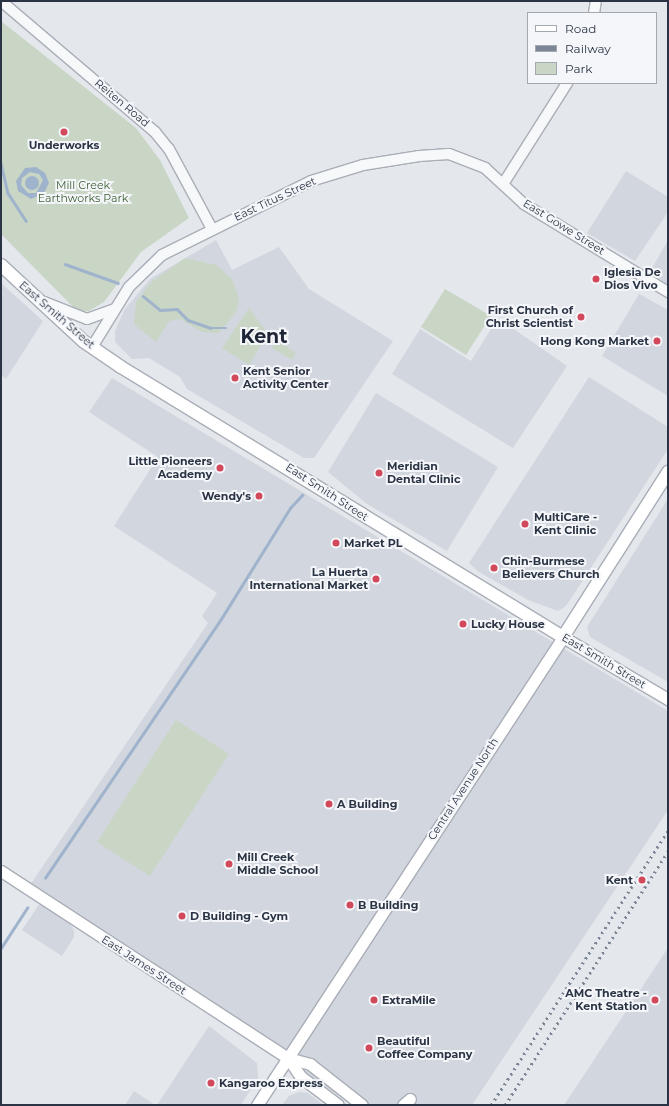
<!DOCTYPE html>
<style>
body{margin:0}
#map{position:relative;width:669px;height:1106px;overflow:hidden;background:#e4e7ec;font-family:Montserrat,sans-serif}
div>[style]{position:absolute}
.built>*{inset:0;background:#d2d6de}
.green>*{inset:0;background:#c9d6c5}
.water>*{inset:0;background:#9fb4cc}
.round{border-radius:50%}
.stream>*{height:2.5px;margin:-1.25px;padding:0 1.25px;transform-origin:1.25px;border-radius:1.25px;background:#9fb4cc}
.roads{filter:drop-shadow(1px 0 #a9aeb7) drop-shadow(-1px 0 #a9aeb7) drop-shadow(0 1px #a9aeb7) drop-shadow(0 -1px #a9aeb7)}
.tertiary>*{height:10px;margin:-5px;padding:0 5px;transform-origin:5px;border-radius:5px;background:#f7f8fa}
.secondary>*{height:11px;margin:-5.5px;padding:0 5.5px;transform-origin:5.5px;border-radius:5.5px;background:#fff}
.primary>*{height:12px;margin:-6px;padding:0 6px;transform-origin:6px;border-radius:6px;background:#fff}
.rail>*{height:2.5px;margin-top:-1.25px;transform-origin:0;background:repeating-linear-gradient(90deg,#7d8696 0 2px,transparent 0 6px)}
.dots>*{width:11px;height:11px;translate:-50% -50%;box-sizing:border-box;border:2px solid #f4f6f9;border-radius:50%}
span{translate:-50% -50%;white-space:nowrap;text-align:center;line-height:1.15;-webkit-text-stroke:4px #f4f6f9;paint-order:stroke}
.street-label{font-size:11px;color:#2b3445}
.poi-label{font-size:11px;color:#2b3445;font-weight:700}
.left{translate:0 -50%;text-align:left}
.right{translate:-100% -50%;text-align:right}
.park-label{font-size:11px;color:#3f6138}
.town-label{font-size:19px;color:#1d2536;font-weight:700}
.frame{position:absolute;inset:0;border:2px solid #2b3445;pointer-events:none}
.legend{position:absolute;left:527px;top:12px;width:130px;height:72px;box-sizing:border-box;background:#f4f6f9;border:1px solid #a4a8b1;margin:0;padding:5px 7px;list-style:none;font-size:12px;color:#2b3445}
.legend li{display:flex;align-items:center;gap:8px;height:20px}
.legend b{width:20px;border:1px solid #a4a8b1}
</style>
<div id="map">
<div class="built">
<div style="clip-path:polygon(626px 171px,668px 197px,668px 212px,635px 261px,587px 233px)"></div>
<div style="clip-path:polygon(216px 240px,232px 270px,279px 247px,309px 289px,393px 341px,314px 458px,304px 458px,187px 389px,180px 377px,149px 358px,132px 359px,115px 342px,115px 331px,125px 309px,150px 279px)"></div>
<div style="clip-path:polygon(668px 240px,668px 285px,650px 272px)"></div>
<div style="clip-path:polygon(1px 283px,43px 321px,6px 379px,1px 375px)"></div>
<div style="clip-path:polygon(639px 294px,668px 310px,668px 396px,602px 356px)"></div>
<div style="clip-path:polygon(498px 318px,567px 366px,513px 448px,392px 374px,420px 329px,471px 361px)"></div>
<div style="clip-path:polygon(589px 377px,668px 427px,668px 449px,566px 606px,558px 611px,528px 600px,479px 572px,469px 563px)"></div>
<div style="clip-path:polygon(112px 378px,668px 711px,668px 810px,472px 1105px,353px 1105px,28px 888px,208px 623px,202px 616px,217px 593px,114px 526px,158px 457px,89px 412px)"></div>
<div style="clip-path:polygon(376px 393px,498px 467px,447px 551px,367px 504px,328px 472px)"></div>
<div style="clip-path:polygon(668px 499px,668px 682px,590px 637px,587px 627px)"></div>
<div style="clip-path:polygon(40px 903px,70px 923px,74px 931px,74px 937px,62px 956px,22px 930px)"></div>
<div style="clip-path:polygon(668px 948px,668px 1105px,564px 1105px)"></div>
<div style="clip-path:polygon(209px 1026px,257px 1063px,258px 1078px,241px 1105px,157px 1105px)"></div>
<div style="clip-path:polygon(134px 1091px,155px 1105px,125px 1105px)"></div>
<div style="clip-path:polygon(299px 1092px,308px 1093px,323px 1105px,282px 1105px,289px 1096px)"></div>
</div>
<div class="green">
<div style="clip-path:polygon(1px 21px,136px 128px,160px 160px,189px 218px,141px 252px,104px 302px,89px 311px,78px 312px,1px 234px)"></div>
<div style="clip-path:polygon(185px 258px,216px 265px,232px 279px,239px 298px,236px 312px,219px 333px,202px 332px,180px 319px,169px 321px,156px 342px,134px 324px,136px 302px,151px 282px)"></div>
<div style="clip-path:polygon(445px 289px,491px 316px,466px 355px,421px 327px)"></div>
<div style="clip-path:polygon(249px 308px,268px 334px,249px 365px,222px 348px)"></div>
<div style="clip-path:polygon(277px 341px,296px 353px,292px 360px,272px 348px)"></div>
<div style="clip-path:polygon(176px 720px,229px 754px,150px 876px,97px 842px)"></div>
</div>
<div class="water">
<div style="clip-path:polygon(evenodd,36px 167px,45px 173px,49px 183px,44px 193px,31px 199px,18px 191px,16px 181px,25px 168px,36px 167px,30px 172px,39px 174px,43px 180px,36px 193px,28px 193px,21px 185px,22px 178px,30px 172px)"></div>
<div class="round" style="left:25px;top:176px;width:14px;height:14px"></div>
</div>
<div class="stream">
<div style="left:1px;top:163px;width:31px;rotate:77deg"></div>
<div style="left:8px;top:193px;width:33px;rotate:57deg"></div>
<div style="left:65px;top:264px;width:56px;rotate:19.7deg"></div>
<div style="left:143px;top:296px;width:22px;rotate:39deg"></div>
<div style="left:160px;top:310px;width:17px;rotate:-3deg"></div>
<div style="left:177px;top:309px;width:16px;rotate:45deg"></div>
<div style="left:188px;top:320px;width:24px;rotate:19deg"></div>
<div style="left:211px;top:328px;width:15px"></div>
<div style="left:45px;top:878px;width:313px;rotate:-55.8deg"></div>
<div style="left:221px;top:619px;width:131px;rotate:-58.1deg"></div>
<div style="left:290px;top:508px;width:18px;rotate:-47deg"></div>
<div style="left:1px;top:948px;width:48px;rotate:-57deg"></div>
</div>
<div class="roads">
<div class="tertiary">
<div style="left:1px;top:1px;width:202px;rotate:40.4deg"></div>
<div style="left:155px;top:132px;width:22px;rotate:51deg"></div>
<div style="left:169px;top:149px;width:91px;rotate:61.7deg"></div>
<div style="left:594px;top:13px;width:12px;rotate:-81deg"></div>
<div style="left:503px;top:184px;width:120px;rotate:-57.6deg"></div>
<div style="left:44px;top:302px;width:46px;rotate:21.6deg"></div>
<div style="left:87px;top:319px;width:29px;rotate:-20deg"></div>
<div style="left:92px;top:347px;width:70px;rotate:-58.3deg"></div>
<div style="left:129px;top:287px;width:46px;rotate:-44.1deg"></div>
<div style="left:162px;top:255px;width:166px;rotate:-26.4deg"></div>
<div style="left:311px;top:181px;width:54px;rotate:-17.1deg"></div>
<div style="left:363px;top:165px;width:57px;rotate:-9.1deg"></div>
<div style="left:419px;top:156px;width:30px;rotate:-4deg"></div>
<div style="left:449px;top:154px;width:39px;rotate:21deg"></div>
<div style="left:485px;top:168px;width:53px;rotate:42.7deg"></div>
<div style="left:524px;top:204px;width:169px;rotate:31.4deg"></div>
</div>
<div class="secondary">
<div style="left:1px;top:871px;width:343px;rotate:33.1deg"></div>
<div style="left:288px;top:1058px;width:23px;rotate:15deg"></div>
<div style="left:310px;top:1064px;width:66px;rotate:38.3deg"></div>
<div style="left:288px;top:1058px;width:23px;rotate:56deg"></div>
<div style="left:301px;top:1077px;width:46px;rotate:37.1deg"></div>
<div style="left:257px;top:1105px;width:559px;rotate:-56.82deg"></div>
<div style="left:563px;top:637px;width:122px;rotate:30.6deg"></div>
<div style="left:403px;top:1105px;width:9px;rotate:-41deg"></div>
</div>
<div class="primary">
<div style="left:1px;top:265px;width:112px;rotate:42.8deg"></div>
<div style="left:83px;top:341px;width:46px;rotate:34.4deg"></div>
<div style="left:121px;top:367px;width:518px;rotate:31.42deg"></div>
<div style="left:563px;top:637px;width:196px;rotate:-57.5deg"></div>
</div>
</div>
<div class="rail">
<div style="left:491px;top:1105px;width:327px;rotate:-57.2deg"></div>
<div style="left:505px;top:1105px;width:302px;rotate:-57.3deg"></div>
</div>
<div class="dots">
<div style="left:64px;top:132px;background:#d1495b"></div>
<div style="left:596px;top:279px;background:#d1495b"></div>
<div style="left:581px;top:317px;background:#d1495b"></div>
<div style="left:657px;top:341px;background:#d1495b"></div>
<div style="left:235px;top:378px;background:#d1495b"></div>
<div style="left:220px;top:468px;background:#d1495b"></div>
<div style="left:379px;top:473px;background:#d1495b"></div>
<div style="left:259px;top:496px;background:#d1495b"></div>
<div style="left:525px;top:524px;background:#d1495b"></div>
<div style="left:336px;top:543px;background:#d1495b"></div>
<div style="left:494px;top:568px;background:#d1495b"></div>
<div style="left:376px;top:579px;background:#d1495b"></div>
<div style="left:463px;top:624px;background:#d1495b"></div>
<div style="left:329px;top:804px;background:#d1495b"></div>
<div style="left:229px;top:864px;background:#d1495b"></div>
<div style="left:642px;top:880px;background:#d1495b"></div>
<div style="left:350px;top:905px;background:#d1495b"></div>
<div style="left:182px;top:916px;background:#d1495b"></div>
<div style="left:374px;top:1000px;background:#d1495b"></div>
<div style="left:655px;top:1000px;background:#d1495b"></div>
<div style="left:369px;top:1048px;background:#d1495b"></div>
<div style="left:211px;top:1083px;background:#d1495b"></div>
</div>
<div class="street-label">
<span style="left:122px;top:103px;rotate:40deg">Reiten Road</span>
<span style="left:275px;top:199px;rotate:-25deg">East Titus Street</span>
<span style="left:564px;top:227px;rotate:32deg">East Gowe Street</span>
<span style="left:57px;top:315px;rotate:41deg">East Smith Street</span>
<span style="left:327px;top:492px;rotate:33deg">East Smith Street</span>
<span style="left:604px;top:661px;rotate:31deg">East Smith Street</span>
<span style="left:463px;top:789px;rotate:-57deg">Central Avenue North</span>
<span style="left:144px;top:965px;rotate:33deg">East James Street</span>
</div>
<div class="poi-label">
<span style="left:64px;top:145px">Underworks</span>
<span class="left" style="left:604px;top:279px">Iglesia De<br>Dios Vivo</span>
<span class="right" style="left:573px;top:317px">First Church of<br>Christ Scientist</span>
<span class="right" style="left:649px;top:341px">Hong Kong Market</span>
<span class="left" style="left:243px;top:378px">Kent Senior<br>Activity Center</span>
<span class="right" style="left:212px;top:468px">Little Pioneers<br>Academy</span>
<span class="left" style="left:387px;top:473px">Meridian<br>Dental Clinic</span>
<span class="right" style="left:251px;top:496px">Wendy's</span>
<span class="left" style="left:534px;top:524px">MultiCare -<br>Kent Clinic</span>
<span class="left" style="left:344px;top:543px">Market PL</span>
<span class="left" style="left:502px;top:568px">Chin-Burmese<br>Believers Church</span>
<span class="right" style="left:368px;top:579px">La Huerta<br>International Market</span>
<span class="left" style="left:471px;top:624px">Lucky House</span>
<span class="left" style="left:337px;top:804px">A Building</span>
<span class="left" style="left:237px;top:864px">Mill Creek<br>Middle School</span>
<span class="right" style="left:633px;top:880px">Kent</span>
<span class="left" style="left:358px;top:905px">B Building</span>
<span class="left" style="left:190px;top:916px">D Building - Gym</span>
<span class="right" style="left:647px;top:1000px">AMC Theatre -<br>Kent Station</span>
<span class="left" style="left:382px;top:1000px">ExtraMile</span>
<span class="left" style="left:377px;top:1048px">Beautiful<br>Coffee Company</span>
<span class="left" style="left:219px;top:1083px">Kangaroo Express</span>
</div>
<div class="park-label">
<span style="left:83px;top:192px">Mill Creek<br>Earthworks Park</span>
</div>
<div class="town-label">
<span style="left:264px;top:337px">Kent</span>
</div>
<div class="frame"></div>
<ul class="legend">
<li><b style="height:5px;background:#fff"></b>Road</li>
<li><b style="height:5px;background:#7d8696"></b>Railway</li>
<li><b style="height:11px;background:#c9d6c5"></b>Park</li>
</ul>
</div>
